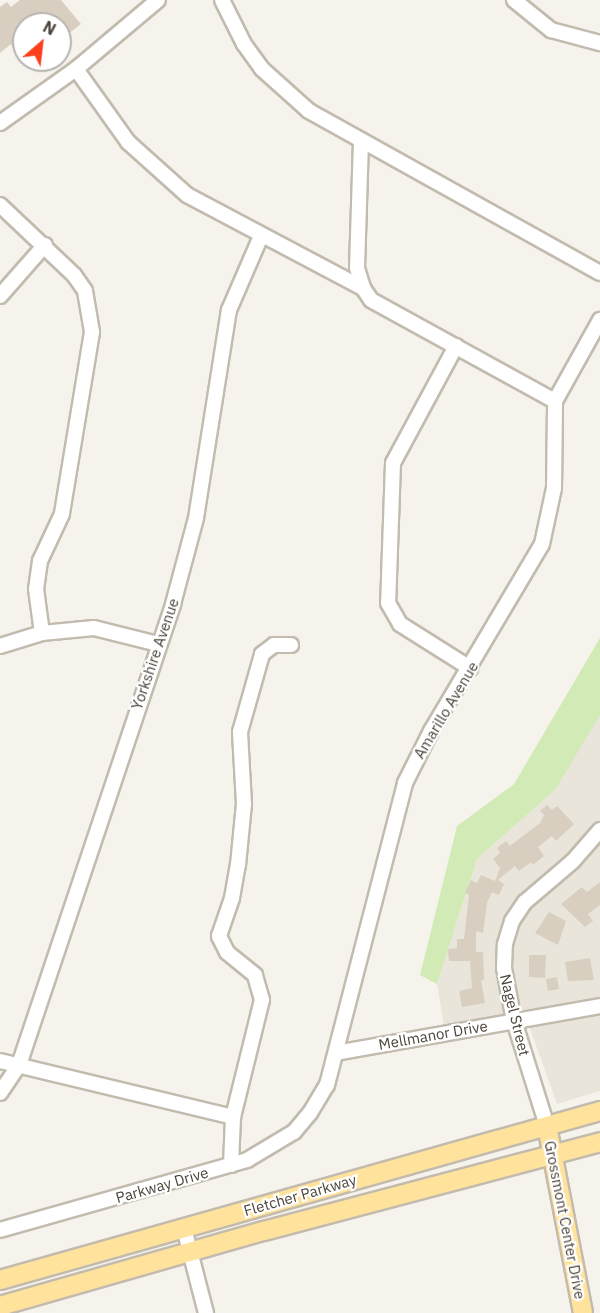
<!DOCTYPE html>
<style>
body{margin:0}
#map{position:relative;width:600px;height:1313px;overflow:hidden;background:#f6f3ec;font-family:"IBM Plex Sans",sans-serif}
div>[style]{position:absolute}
.residential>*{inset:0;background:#eae5da}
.green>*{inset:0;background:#d2eab5}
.building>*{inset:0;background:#d8cfc1}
.roads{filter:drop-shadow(2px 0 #c2bbae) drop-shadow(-2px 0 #c2bbae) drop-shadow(0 2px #c2bbae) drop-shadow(0 -2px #c2bbae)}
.minor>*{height:14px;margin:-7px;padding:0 7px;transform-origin:7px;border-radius:7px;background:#fff}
.major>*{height:18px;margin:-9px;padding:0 9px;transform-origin:9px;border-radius:9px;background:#ffe39c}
span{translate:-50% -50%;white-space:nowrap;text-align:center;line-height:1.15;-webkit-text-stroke:4.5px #fff;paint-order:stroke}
.street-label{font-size:15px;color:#4b4439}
.north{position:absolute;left:12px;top:12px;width:60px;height:60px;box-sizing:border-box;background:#fff;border:2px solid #b7b4b0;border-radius:50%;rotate:28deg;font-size:16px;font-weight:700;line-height:24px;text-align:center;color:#4b4439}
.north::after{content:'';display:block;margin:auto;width:21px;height:27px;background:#fc3f1d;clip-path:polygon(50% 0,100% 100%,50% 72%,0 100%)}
</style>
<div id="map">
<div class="residential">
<div style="clip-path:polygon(600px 711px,600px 1091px,557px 1104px,524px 1012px,444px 1026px,437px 984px,477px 859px,555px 790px)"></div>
</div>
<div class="green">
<div style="clip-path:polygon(600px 638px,600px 715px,555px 790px,477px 859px,437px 984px,420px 975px,457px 826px,514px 784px)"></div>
</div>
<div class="building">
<div style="clip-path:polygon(20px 0,61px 0,81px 24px,60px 40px,60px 24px,24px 24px,24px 64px,11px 44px,0 53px,0 7px,7px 2px,11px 7px)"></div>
<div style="clip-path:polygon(547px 805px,552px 810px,557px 806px,574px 824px,556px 841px,552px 836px,538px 847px,544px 856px,533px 865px,531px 862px,519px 871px,515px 866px,498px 880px,504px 884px,499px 895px,492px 892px,487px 903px,483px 933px,476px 931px,476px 952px,483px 952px,484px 980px,481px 980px,485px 1003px,462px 1007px,459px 991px,472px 988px,470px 961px,449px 961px,448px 949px,457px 948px,457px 939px,464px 939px,469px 895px,465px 893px,471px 880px,477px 883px,481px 875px,495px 881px,500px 868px,493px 859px,500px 853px,497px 848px,506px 841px,510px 846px,540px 823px,544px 815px,540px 811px)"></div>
<div style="clip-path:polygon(600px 882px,600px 905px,588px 914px,593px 921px,585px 927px,561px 904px,582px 887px,587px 892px)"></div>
<div style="clip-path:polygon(549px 912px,566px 921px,558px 945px,535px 933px)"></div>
<div style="clip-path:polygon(529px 955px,546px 955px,545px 978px,529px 977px)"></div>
<div style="clip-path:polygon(590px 958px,594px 980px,568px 981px,565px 962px)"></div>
<div style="clip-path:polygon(557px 977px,559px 989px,548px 991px,546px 979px)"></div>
</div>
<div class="roads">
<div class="minor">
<div style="left:222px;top:0;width:49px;rotate:63.4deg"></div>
<div style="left:244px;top:44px;width:31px;rotate:54deg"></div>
<div style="left:262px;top:69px;width:63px;rotate:41.8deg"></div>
<div style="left:309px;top:111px;width:333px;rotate:29.1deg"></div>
<div style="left:514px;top:0;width:48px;rotate:39deg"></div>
<div style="left:551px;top:30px;width:51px;rotate:14.9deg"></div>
<div style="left:76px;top:69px;width:90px;rotate:54.5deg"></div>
<div style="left:128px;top:142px;width:79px;rotate:41.9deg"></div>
<div style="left:187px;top:195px;width:199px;rotate:27.9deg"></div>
<div style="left:363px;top:288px;width:14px;rotate:56deg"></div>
<div style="left:371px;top:300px;width:210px;rotate:28.8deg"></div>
<div style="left:0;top:123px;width:93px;rotate:-35.4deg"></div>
<div style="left:76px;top:69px;width:107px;rotate:-40.1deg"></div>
<div style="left:361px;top:141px;width:127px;rotate:91.8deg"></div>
<div style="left:357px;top:268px;width:21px;rotate:73deg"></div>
<div style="left:0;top:205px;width:102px;rotate:43.4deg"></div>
<div style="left:74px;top:275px;width:19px;rotate:55deg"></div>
<div style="left:85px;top:291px;width:42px;rotate:80.3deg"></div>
<div style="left:92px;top:332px;width:184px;rotate:99.4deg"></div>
<div style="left:62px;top:514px;width:52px;rotate:115.1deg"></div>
<div style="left:40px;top:561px;width:28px;rotate:98deg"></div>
<div style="left:36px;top:589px;width:44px;rotate:82.2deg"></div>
<div style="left:0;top:296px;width:68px;rotate:-48.6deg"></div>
<div style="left:456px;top:346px;width:133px;rotate:118.3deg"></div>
<div style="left:393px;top:463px;width:140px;rotate:92deg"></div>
<div style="left:388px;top:603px;width:24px;rotate:60deg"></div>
<div style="left:400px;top:624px;width:83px;rotate:32.2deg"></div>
<div style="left:0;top:646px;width:44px;rotate:-17.2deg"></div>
<div style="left:42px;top:633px;width:52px;rotate:-5.5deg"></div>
<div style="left:94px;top:628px;width:66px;rotate:14deg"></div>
<div style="left:336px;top:1053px;width:268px;rotate:-10.1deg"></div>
<div style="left:0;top:1061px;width:240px;rotate:13.5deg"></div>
<div style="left:0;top:1093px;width:34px;rotate:-56deg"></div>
<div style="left:19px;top:1065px;width:486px;rotate:-71.5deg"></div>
<div style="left:173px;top:604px;width:89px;rotate:-75deg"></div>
<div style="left:196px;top:518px;width:211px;rotate:-81deg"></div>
<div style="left:229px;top:310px;width:81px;rotate:-66.6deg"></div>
<div style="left:547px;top:1126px;width:110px;rotate:-107.4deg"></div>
<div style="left:514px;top:1021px;width:54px;rotate:-100.7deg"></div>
<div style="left:504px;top:968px;width:24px;rotate:-88deg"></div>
<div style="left:505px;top:944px;width:24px;rotate:-73deg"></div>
<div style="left:512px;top:921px;width:23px;rotate:-56deg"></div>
<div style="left:525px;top:902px;width:63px;rotate:-40.5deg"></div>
<div style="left:573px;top:861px;width:41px;rotate:-48.9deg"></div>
<div style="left:231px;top:1165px;width:48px;rotate:-87.6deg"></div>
<div style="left:233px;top:1117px;width:121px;rotate:-76.1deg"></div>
<div style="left:262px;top:1000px;width:26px;rotate:-106deg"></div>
<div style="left:255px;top:975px;width:36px;rotate:-141deg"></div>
<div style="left:227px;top:952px;width:18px;rotate:-117deg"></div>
<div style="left:219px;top:936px;width:40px;rotate:-71.1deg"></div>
<div style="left:232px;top:898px;width:34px;rotate:-80deg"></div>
<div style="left:238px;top:865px;width:61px;rotate:-84.4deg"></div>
<div style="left:244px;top:804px;width:72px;rotate:-93.2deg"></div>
<div style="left:240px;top:732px;width:81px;rotate:-74.2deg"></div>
<div style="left:262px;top:654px;width:15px;rotate:-37deg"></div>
<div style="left:274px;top:645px;width:17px"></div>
<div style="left:184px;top:1228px;width:88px;rotate:75.5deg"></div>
<div style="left:0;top:1230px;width:257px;rotate:-15.8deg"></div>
<div style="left:247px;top:1160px;width:55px;rotate:-30.8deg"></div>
<div style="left:294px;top:1132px;width:25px;rotate:-50deg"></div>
<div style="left:310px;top:1113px;width:33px;rotate:-59deg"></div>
<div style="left:327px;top:1085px;width:312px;rotate:-75.5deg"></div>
<div style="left:405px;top:783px;width:58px;rotate:-63.4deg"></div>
<div style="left:431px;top:731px;width:217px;rotate:-59.3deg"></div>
<div style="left:542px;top:544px;width:57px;rotate:-77.9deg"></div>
<div style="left:554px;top:488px;width:87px;rotate:-89.3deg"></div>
<div style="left:555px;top:401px;width:93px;rotate:-60.9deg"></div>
</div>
<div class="major">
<div style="left:547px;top:1126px;width:190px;rotate:79.1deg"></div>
<div style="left:0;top:1280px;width:623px;rotate:-15.73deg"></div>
<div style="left:0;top:1306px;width:274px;rotate:-15.9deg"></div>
<div style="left:264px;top:1231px;width:348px;rotate:-14.8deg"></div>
</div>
</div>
<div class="street-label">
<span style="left:155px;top:654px;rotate:-71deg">Yorkshire Avenue</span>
<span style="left:446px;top:710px;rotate:-59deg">Amarillo Avenue</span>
<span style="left:515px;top:1015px;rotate:76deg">Nagel Street</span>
<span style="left:433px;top:1035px;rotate:-10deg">Mellmanor Drive</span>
<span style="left:162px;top:1185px;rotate:-16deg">Parkway Drive</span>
<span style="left:300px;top:1195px;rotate:-16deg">Fletcher Parkway</span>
<span style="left:565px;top:1220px;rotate:79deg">Grossmont Center Drive</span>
</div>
<div class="north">N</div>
</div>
